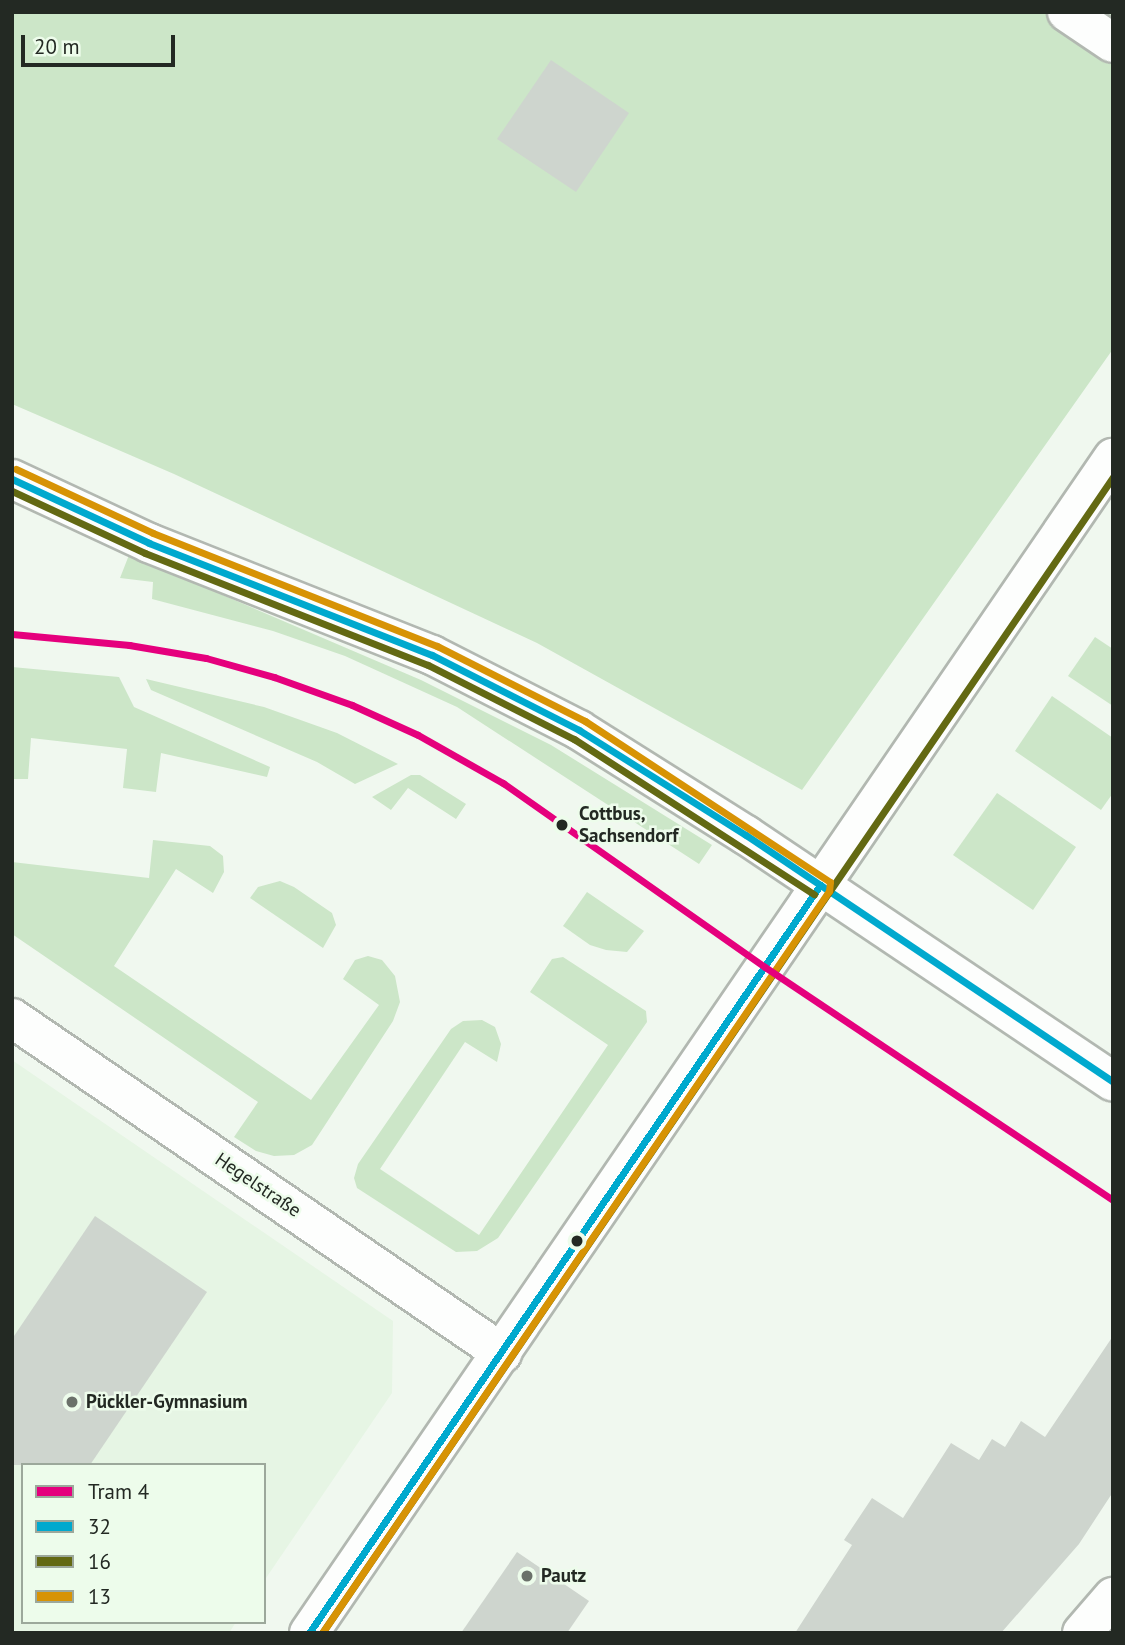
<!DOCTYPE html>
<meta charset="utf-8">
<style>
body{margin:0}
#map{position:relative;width:1125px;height:1645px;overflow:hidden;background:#f0f8ef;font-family:"PT Sans",sans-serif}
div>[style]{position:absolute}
.built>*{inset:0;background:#e6f5e4}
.green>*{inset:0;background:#cce6c8}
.building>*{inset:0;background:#ced5ce}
.roads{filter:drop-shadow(2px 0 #b2b8b1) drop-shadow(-2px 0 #b2b8b1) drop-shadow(0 2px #b2b8b1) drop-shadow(0 -2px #b2b8b1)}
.minor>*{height:38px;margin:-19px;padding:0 19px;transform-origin:19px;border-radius:19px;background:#fdfefd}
.tertiary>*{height:38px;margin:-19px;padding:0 19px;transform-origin:19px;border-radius:19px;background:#fdfefd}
.bus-1>*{height:7px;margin:-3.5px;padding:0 3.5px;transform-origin:3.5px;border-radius:3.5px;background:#00a9ce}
.bus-2>*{height:7px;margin:-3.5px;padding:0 3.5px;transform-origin:3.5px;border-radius:3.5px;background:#636913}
.bus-3>*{height:7px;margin:-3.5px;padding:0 3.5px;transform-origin:3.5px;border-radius:3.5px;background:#d79305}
.tram-1>*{height:7px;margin:-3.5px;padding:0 3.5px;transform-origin:3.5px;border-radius:3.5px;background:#e5007d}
.dots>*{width:19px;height:19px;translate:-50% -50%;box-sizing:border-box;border:4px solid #edfceb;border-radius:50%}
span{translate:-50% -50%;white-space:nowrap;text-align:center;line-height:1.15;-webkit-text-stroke:5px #edfceb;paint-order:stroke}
.stop-label{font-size:19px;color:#232923;font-weight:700}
.left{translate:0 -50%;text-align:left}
.street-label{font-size:19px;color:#232923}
.poi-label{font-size:19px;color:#232923;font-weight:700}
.frame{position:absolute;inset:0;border:14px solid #232923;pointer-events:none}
.legend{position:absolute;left:21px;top:1463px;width:245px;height:161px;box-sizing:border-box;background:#edfceb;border:2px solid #9ca89b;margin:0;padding:9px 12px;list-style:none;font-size:21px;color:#232923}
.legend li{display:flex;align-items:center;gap:14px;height:35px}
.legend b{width:35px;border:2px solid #9ca89b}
.scale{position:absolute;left:21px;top:35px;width:154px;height:32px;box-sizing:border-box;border:4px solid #232923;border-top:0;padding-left:9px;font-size:21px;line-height:24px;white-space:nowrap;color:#232923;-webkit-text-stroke:5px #edfceb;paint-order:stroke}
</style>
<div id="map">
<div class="built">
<div style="clip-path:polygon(12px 1060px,393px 1321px,392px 1393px,264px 1581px,264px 1465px,23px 1465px,23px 1622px,236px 1622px,229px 1633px,12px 1633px)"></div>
</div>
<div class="green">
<div style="clip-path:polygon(12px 12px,1113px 12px,1113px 349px,802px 790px,537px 643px,174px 474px,12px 404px)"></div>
<div style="clip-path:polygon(129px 555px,421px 680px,551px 745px,712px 845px,699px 864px,457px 707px,345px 656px,273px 631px,152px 599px,153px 582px,120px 578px)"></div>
<div style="clip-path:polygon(1095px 637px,1113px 649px,1113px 706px,1068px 676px)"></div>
<div style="clip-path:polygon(12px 667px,119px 677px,134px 707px,270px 767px,267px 777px,161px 753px,156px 792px,123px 788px,127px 749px,31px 738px,28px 779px,12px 779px)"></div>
<div style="clip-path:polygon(146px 679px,264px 707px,337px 733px,398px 764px,355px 784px,317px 762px,151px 690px)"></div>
<div style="clip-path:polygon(1052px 696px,1113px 738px,1113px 793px,1101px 810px,1015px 751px)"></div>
<div style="clip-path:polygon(411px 775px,420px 775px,466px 804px,456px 819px,408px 788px,391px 810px,372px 797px)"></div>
<div style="clip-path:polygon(997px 793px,1076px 847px,1033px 910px,953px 855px)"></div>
<div style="clip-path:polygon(153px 840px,210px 846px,223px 856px,224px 872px,213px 893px,176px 869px,114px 966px,311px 1100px,379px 1005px,343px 979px,355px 960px,368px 956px,382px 960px,395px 976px,400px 1002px,393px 1021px,312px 1145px,294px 1155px,274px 1156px,256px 1151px,234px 1137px,258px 1102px,12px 934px,12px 862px,149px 878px)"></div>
<div style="clip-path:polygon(280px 881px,294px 887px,332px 913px,336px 925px,323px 948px,250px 898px,258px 887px)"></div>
<div style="clip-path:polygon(587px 892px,644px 931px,627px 952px,606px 950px,590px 945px,563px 926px)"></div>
<div style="clip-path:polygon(563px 957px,646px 1011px,647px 1022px,498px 1238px,477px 1251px,456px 1252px,357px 1188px,354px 1178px,358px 1164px,451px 1029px,463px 1021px,482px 1020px,495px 1027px,501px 1044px,497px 1062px,465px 1042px,380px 1169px,479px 1235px,608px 1045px,530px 992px,552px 959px)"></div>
</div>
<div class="building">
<div style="clip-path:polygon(551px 60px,629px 113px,576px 192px,497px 139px)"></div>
<div style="clip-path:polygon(95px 1216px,207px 1292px,90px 1465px,12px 1465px,12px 1339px)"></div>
<div style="clip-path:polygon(1113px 1336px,1113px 1492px,1079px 1544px,1001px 1633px,795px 1633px,852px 1545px,844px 1540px,872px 1498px,903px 1518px,951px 1443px,979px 1460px,992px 1439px,1005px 1447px,1021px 1421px,1045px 1437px)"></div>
<div style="clip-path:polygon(517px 1552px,589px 1601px,567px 1633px,461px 1633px)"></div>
</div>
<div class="roads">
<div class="minor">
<div style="left:1067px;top:12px;width:55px;rotate:34deg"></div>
<div style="left:12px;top:479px;width:151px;rotate:25deg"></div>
<div style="left:149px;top:543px;width:304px;rotate:21.6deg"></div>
<div style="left:432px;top:655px;width:165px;rotate:27deg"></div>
<div style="left:579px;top:730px;width:197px;rotate:32.2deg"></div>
<div style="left:746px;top:835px;width:442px;rotate:33.9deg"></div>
<div style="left:12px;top:1018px;width:594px;rotate:34.36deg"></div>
<div style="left:1082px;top:1633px;width:48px;rotate:-49.3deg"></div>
</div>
<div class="tertiary">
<div style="left:309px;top:1633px;width:1424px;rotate:-55.62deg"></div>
</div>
</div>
<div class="bus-1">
<div style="left:12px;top:479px;width:151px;rotate:25deg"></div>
<div style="left:149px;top:543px;width:304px;rotate:21.6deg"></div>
<div style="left:432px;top:655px;width:165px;rotate:27deg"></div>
<div style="left:579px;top:730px;width:197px;rotate:32.2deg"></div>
<div style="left:746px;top:835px;width:442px;rotate:33.9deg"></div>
<div style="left:309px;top:1633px;width:906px;rotate:-55.66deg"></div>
</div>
<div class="bus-2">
<div style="left:12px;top:491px;width:147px;rotate:25deg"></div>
<div style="left:145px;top:553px;width:304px;rotate:21.6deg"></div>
<div style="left:428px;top:665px;width:164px;rotate:26.9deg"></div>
<div style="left:574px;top:739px;width:286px;rotate:32.9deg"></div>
<div style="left:322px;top:1633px;width:1401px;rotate:-55.62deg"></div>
</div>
<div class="bus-3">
<div style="left:16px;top:469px;width:151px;rotate:25deg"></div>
<div style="left:153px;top:533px;width:306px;rotate:21.7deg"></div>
<div style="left:437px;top:646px;width:166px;rotate:26.9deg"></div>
<div style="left:585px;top:721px;width:293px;rotate:33.3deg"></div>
<div style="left:830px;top:882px;width:9px;rotate:96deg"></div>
<div style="left:829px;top:891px;width:899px;rotate:124.34deg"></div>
</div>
<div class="tram-1">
<div style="left:12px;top:634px;width:118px;rotate:5.4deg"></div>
<div style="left:129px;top:645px;width:78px;rotate:9.6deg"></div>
<div style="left:206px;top:658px;width:71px;rotate:15.6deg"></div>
<div style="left:274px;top:677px;width:83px;rotate:19.7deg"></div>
<div style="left:352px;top:705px;width:72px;rotate:24.4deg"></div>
<div style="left:418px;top:735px;width:98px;rotate:29.5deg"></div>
<div style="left:503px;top:783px;width:320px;rotate:35.1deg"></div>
<div style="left:765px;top:967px;width:419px;rotate:33.8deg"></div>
</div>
<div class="dots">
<div style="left:562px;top:825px;background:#232923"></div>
<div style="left:577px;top:1241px;background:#232923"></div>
<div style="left:72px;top:1402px;background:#6b716a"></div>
<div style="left:527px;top:1576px;background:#6b716a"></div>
</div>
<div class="stop-label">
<span class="left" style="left:579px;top:825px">Cottbus,<br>Sachsendorf</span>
</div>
<div class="street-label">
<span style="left:258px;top:1185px;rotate:34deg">Hegelstraße</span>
</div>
<div class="poi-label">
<span class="left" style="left:86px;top:1402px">Pückler-Gymnasium</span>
<span class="left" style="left:541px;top:1576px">Pautz</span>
</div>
<div class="frame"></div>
<ul class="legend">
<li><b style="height:9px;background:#e5007d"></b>Tram 4</li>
<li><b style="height:9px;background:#00a9ce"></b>32</li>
<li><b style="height:9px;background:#636913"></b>16</li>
<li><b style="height:9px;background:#d79305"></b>13</li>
</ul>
<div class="scale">20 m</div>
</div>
